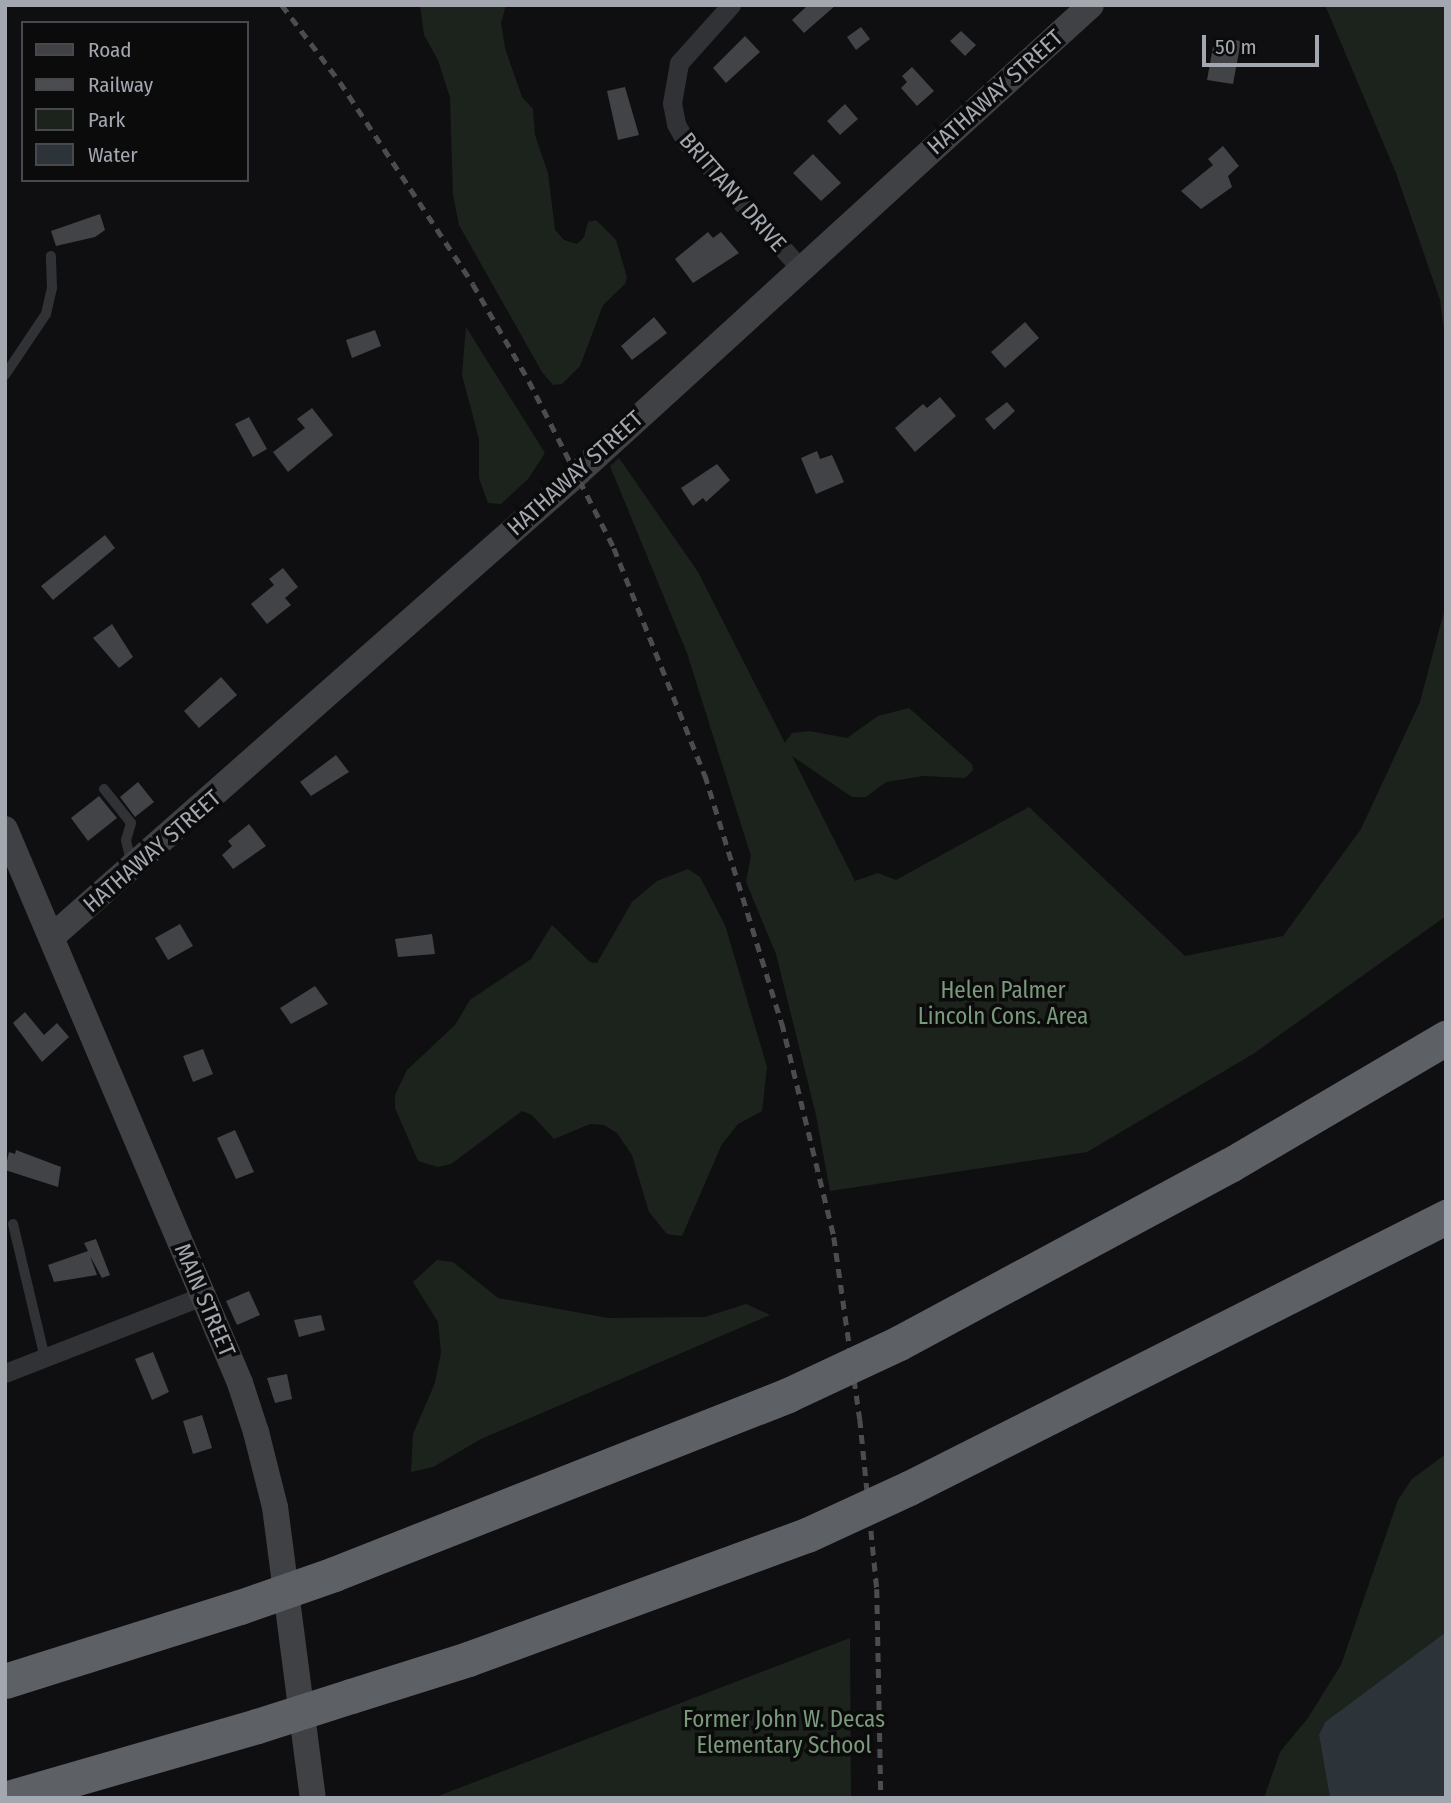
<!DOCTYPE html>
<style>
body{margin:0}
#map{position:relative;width:1451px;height:1803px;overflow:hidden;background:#0f0f11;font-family:"Fira Sans Condensed",sans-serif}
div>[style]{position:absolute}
.green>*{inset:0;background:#1c231d}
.water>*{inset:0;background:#2d3439}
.building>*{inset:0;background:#414346}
.lane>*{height:10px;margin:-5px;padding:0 5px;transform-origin:5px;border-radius:5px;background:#313235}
.street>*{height:19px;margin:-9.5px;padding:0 9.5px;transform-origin:9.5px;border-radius:9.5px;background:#313235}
.secondary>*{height:26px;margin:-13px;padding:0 13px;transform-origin:13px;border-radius:13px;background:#3f4145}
.highway>*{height:35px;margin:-17.5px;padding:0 17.5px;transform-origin:17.5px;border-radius:17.5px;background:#5d6065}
.rail>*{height:4.5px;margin-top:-2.25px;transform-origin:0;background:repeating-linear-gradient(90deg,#4a4c50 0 9px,transparent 0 16px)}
.highway-bridge>*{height:35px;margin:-17.5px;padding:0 17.5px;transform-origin:17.5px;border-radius:17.5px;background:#5d6065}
span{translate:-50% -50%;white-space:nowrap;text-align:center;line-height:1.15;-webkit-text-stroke:7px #0b0b0b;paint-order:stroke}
.street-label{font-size:23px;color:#a2a7b0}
.park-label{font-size:23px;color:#7b997c}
.frame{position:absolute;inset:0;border:7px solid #a2a7b0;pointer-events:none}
.legend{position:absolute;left:21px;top:21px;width:228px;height:161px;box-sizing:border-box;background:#0b0b0b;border:2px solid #47494d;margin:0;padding:9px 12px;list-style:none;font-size:21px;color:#a2a7b0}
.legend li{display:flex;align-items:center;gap:14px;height:35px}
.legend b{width:35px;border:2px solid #47494d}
.scale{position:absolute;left:1202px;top:35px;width:117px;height:32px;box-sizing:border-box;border:4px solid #a2a7b0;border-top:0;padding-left:9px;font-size:21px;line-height:24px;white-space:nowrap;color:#a2a7b0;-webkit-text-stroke:5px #0b0b0b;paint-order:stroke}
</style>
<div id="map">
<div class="green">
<div style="clip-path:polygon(420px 5px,506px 5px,501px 23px,505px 48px,522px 97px,533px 109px,535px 135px,548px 173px,555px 230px,564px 240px,577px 244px,584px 237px,588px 222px,596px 220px,616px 240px,627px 277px,625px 284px,603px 305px,580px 366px,562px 384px,553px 385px,542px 372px,459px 225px,453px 195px,450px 98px,438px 60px,424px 35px)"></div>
<div style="clip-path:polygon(1325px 5px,1446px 5px,1446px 343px,1440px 300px,1396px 173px)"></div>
<div style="clip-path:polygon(466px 327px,545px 453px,528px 479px,501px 504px,488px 503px,479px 478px,479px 439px,462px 375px)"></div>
<div style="clip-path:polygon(619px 458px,698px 572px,785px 743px,792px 733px,809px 731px,847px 738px,878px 716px,909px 708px,972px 764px,973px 770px,965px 778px,923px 776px,886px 782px,866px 797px,852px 797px,792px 756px,855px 881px,878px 873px,896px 880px,1029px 807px,1185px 956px,1283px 936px,1361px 829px,1420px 702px,1446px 604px,1446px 916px,1253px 1054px,1087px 1152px,830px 1191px,816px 1115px,776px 954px,746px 882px,751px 856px,687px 653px,610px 466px)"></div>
<div style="clip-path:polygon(688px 869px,700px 877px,725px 925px,767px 1067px,762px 1111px,738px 1124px,722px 1144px,682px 1236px,667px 1234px,649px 1212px,632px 1155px,617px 1133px,604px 1125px,590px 1124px,554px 1139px,532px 1115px,522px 1111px,451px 1164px,438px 1167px,418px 1161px,395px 1108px,395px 1095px,407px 1070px,455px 1025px,470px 1000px,531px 959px,552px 925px,590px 962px,597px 963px,632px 902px,657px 881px)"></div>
<div style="clip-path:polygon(437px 1260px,453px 1262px,498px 1298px,608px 1318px,705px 1317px,746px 1304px,770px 1315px,481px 1439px,433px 1467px,411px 1472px,413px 1434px,435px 1383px,441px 1352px,438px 1322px,413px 1282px)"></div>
<div style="clip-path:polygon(1446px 1454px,1446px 1632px,1325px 1722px,1319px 1735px,1330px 1798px,1264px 1798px,1280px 1752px,1308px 1718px,1341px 1665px,1398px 1500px,1412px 1479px)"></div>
<div style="clip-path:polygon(850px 1638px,851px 1798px,433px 1798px)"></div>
</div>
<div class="water">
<div style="clip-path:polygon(1446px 1632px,1446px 1798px,1330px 1798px,1319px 1735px,1325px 1722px)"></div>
</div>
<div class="building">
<div style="clip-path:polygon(808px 5px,836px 5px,804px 33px,792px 20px)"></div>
<div style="clip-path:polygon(861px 27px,870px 39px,856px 50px,847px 37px)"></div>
<div style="clip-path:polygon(961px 31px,976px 45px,965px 56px,950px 41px)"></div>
<div style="clip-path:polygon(745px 36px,760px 52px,726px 83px,713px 68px)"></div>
<div style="clip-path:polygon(1221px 38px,1241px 41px,1233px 84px,1207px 80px,1213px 47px,1219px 48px)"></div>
<div style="clip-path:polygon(912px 67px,934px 91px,917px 106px,901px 88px,907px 82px,902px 76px)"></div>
<div style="clip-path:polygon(625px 87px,639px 135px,618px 140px,607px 91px)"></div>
<div style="clip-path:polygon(845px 104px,858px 119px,840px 135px,827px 121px)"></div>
<div style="clip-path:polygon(1223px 146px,1239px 166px,1228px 176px,1232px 187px,1201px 209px,1181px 191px,1213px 165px,1208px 159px)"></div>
<div style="clip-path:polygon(813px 154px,841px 183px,821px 201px,793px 173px)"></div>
<div style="clip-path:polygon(100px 214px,105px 230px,95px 237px,56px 246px,51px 231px)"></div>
<div style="clip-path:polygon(708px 232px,713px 238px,721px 232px,739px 253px,693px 283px,675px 259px)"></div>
<div style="clip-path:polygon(654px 317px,667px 333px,632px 360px,621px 346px)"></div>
<div style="clip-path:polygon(1025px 322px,1039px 338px,1005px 368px,991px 352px)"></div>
<div style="clip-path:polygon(375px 330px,381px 346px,352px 358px,346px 340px)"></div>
<div style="clip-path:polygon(940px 397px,956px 416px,915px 452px,895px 428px,923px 404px,927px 408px)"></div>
<div style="clip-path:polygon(1007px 402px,1015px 411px,994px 430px,985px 419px)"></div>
<div style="clip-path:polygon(312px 408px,333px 435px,288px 472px,273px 452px,305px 428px,297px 419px)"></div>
<div style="clip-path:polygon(249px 417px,267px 449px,253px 457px,235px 424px)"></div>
<div style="clip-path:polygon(817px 451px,820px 459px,832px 455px,844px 482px,816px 494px,801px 458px)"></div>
<div style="clip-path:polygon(717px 464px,730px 480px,706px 502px,703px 498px,693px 506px,681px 488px)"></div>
<div style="clip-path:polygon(105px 535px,115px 548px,53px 600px,41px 586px)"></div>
<div style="clip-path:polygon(283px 568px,298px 587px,285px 598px,291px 605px,267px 624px,251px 604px,274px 585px,269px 579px)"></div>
<div style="clip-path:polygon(112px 624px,133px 657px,119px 668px,93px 638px)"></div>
<div style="clip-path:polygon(221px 677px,237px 695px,199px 728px,184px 711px)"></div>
<div style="clip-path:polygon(336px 755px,349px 772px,311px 796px,300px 782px)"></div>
<div style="clip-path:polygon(138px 782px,154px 802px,135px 817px,120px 797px)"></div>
<div style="clip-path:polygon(99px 796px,117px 818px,88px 841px,71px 818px)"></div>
<div style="clip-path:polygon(249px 824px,266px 846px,233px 869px,222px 855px,232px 846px,228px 841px)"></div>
<div style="clip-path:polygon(180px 924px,193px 946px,168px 960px,155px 938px)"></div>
<div style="clip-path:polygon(432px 934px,435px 954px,398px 957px,395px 939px)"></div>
<div style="clip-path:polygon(315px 986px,328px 1004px,291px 1024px,280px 1008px)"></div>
<div style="clip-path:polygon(25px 1012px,44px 1035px,57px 1023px,69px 1037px,42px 1062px,13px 1023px)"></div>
<div style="clip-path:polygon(203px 1049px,213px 1074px,193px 1082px,183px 1056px)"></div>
<div style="clip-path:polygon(235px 1130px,254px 1172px,236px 1179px,217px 1138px)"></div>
<div style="clip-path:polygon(16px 1150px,61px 1167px,58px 1187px,5px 1170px,9px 1152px,15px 1154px)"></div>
<div style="clip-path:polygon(96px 1239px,110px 1275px,102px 1278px,90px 1256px,97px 1275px,54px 1282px,48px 1265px,88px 1251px,84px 1243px)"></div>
<div style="clip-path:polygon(249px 1291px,260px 1315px,237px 1325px,226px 1301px)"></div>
<div style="clip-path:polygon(321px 1315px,325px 1330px,299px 1337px,294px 1320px)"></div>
<div style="clip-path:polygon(153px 1352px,169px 1392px,152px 1400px,135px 1359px)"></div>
<div style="clip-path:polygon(287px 1374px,292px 1399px,275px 1403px,267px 1378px)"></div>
<div style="clip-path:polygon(202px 1415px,212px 1448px,193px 1454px,183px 1421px)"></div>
</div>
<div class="lane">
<div style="left:5px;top:375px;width:73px;rotate:-56.1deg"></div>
<div style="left:46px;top:314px;width:27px;rotate:-77deg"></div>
<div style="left:52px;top:288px;width:32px;rotate:-92deg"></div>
<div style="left:104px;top:789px;width:43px;rotate:51.5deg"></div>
<div style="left:131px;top:823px;width:18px;rotate:106deg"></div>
<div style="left:126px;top:840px;width:23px;rotate:77deg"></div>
<div style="left:13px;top:1224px;width:138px;rotate:76.6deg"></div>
</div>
<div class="street">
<div style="left:731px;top:5px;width:78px;rotate:131.9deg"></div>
<div style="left:679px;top:63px;width:41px;rotate:99.9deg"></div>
<div style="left:672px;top:103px;width:21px;rotate:79deg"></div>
<div style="left:676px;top:124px;width:18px;rotate:61deg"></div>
<div style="left:685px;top:140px;width:173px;rotate:48deg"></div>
<div style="left:5px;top:1373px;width:212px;rotate:-21.3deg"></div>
</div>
<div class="secondary">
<div style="left:5px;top:829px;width:602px;rotate:67.01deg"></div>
<div style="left:240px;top:1383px;width:52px;rotate:71.9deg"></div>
<div style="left:256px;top:1432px;width:77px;rotate:75.8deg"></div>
<div style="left:275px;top:1507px;width:293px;rotate:82.6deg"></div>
<div style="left:54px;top:935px;width:699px;rotate:-41.4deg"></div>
<div style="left:578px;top:473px;width:694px;rotate:-42.37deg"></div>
</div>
<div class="highway">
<div style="left:899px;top:1343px;width:376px;rotate:-28.3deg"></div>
<div style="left:1230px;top:1165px;width:251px;rotate:-30.5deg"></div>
<div style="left:909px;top:1488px;width:602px;rotate:-26.78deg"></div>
<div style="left:334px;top:1574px;width:488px;rotate:-21.5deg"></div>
<div style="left:5px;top:1681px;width:246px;rotate:-17.5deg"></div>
<div style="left:351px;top:1696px;width:123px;rotate:-17.5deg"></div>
<div style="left:468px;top:1659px;width:361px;rotate:-20.1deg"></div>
<div style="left:8px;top:1798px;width:259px;rotate:-16.1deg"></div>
</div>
<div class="rail">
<div style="left:282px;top:5px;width:96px;rotate:53deg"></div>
<div style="left:340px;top:82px;width:242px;rotate:56.6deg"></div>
<div style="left:473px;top:284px;width:112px;rotate:60deg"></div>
<div style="left:529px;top:381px;width:187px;rotate:63deg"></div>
<div style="left:614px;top:548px;width:245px;rotate:68.2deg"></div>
<div style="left:705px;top:775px;width:260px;rotate:72.8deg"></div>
<div style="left:782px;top:1023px;width:220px;rotate:76.3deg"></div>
<div style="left:834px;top:1237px;width:184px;rotate:81.9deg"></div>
<div style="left:860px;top:1419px;width:171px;rotate:84.3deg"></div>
<div style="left:877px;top:1589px;width:209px;rotate:88.9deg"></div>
</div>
<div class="highway-bridge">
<div style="left:788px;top:1395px;width:123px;rotate:-25.1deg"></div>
<div style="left:807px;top:1535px;width:112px;rotate:-24.7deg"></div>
<div style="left:240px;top:1607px;width:100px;rotate:-19.3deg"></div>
<div style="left:257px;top:1726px;width:99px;rotate:-17.7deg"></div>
</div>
<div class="street-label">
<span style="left:995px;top:92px;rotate:-42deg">HATHAWAY STREET</span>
<span style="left:733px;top:192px;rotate:49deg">BRITTANY DRIVE</span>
<span style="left:575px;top:473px;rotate:-42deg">HATHAWAY STREET</span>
<span style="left:152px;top:851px;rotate:-41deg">HATHAWAY STREET</span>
<span style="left:205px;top:1300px;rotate:67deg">MAIN STREET</span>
</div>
<div class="park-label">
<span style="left:1003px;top:1003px">Helen Palmer<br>Lincoln Cons. Area</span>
<span style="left:784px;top:1732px">Former John W. Decas<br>Elementary School</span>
</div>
<div class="frame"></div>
<ul class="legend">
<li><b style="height:9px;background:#3f4145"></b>Road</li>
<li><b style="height:9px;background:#4a4c50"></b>Railway</li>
<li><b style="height:19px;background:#1c231d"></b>Park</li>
<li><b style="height:19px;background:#2d3439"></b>Water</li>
</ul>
<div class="scale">50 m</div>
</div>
